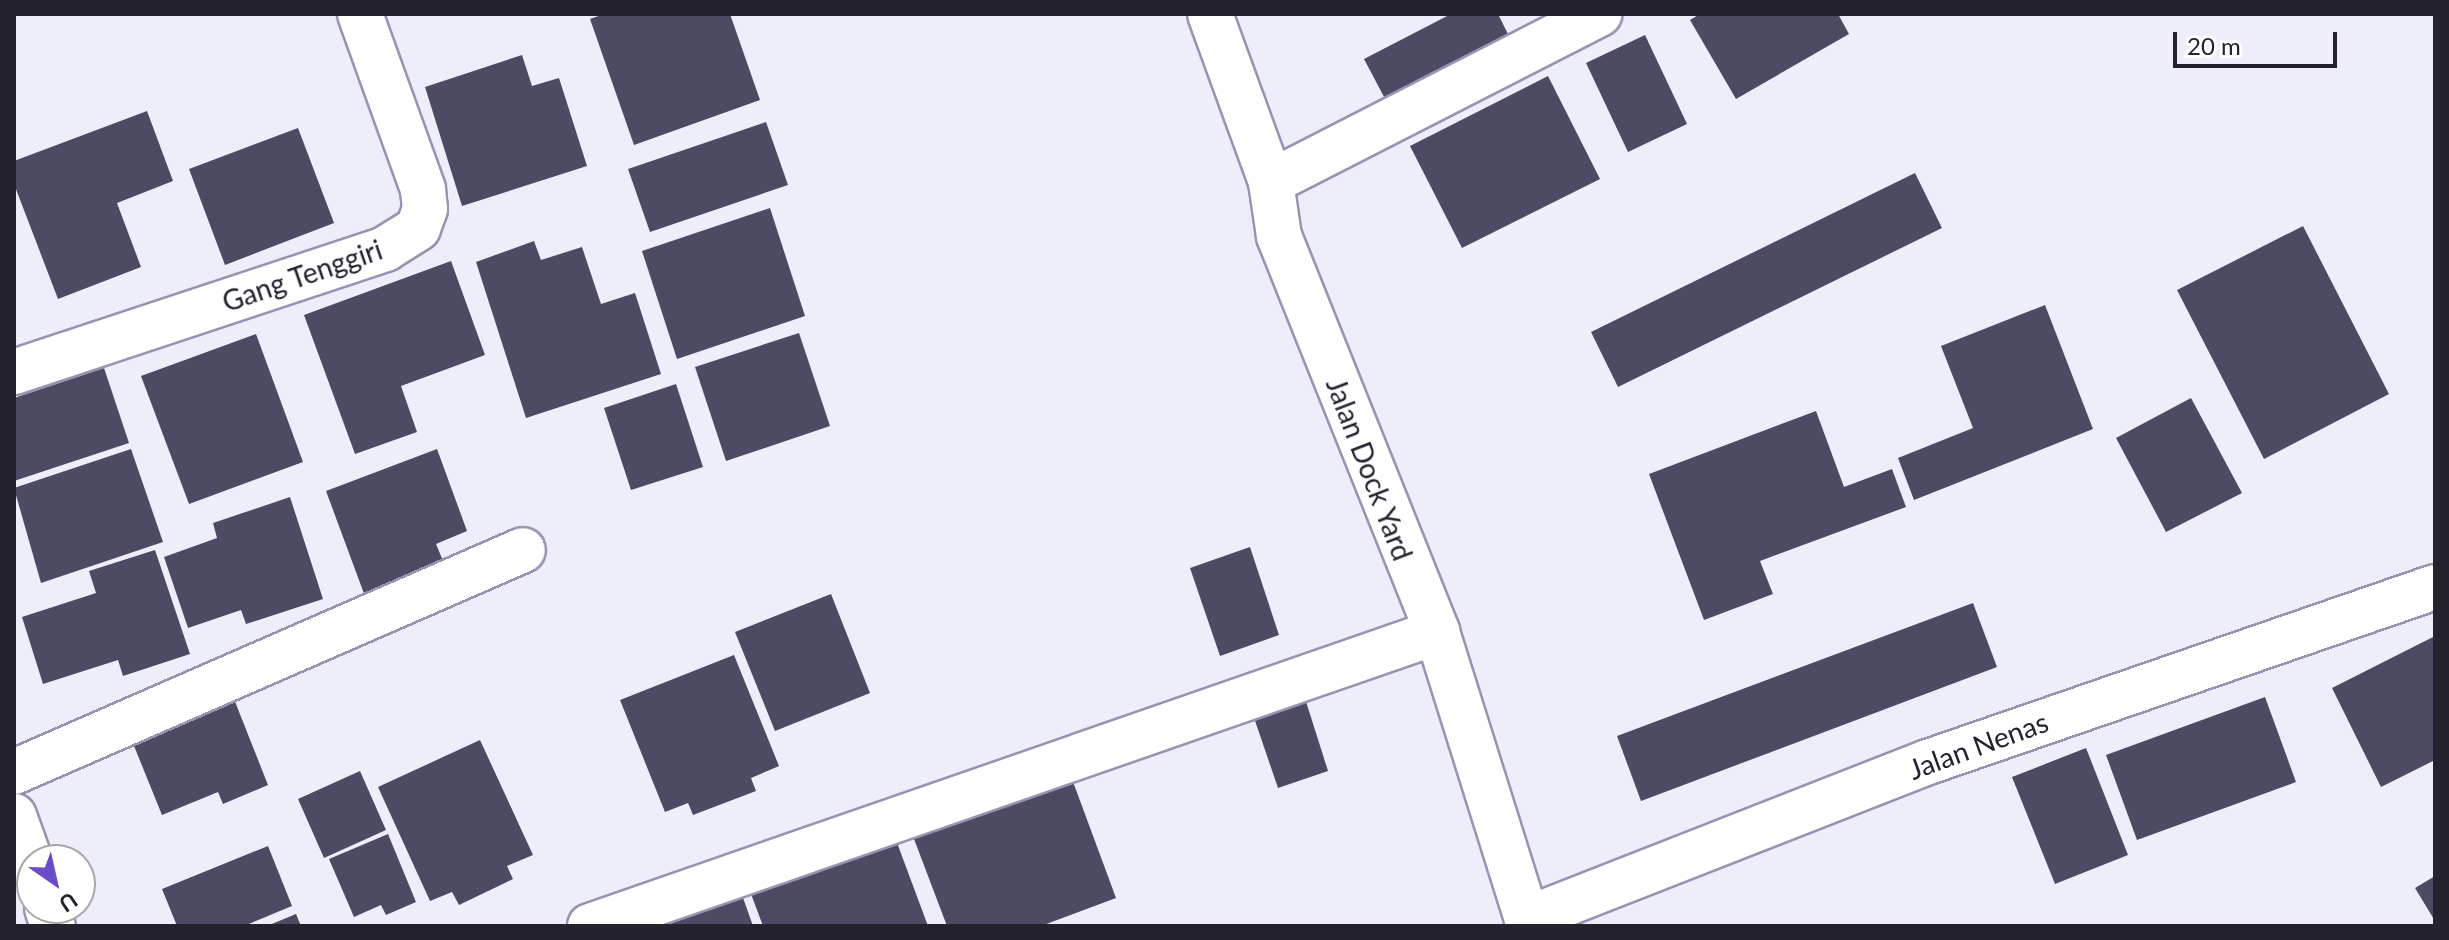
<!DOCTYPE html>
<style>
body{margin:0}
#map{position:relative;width:2449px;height:940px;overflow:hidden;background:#eeedfa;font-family:Lato,sans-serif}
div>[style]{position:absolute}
.building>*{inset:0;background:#4d4a64}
.roads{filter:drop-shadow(2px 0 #9794b2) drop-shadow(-2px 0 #9794b2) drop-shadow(0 2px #9794b2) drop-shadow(0 -2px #9794b2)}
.minor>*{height:44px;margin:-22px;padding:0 22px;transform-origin:22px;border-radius:22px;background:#fff}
span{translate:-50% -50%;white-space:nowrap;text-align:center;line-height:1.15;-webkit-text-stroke:8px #fff;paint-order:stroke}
.street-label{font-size:28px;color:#23222d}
.frame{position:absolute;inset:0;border:16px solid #23222d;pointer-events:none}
.north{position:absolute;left:16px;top:844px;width:80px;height:80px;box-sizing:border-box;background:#fff;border:2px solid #a7a7ab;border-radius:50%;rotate:146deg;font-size:22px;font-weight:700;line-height:32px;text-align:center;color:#23222d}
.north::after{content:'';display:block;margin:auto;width:28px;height:36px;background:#6a4dc6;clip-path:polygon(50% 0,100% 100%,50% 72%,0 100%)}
.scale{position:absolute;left:2173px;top:32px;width:164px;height:36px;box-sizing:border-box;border:4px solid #23222d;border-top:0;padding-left:10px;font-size:24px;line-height:28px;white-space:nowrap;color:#23222d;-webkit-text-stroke:6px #fff;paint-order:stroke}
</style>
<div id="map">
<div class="building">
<div style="clip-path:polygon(604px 14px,730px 14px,760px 100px,634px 145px,590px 19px)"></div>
<div style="clip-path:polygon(1451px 14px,1498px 14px,1515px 48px,1392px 112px,1364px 59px)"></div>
<div style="clip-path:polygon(1700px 14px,1838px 14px,1849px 34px,1736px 99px,1690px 20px)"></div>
<div style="clip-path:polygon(1645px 35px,1687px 124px,1628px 152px,1586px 63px)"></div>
<div style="clip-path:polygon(522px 55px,532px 86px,559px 78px,587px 166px,462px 206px,425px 87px)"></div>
<div style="clip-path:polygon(1548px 76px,1600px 179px,1462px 248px,1410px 146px)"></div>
<div style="clip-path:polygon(147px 111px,173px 181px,117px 203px,141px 267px,58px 299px,14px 184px,14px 161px)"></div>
<div style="clip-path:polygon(766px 122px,788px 185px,650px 232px,628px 169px)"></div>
<div style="clip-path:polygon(298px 128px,334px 223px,225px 265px,189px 169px)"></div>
<div style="clip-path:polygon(1915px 173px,1942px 228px,1618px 387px,1591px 332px)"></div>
<div style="clip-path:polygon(770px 208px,805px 316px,677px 359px,642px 251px)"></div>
<div style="clip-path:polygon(2303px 226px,2389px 394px,2264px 459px,2177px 290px)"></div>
<div style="clip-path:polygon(534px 241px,541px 260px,582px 247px,601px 304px,635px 293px,661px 374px,526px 418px,476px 262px)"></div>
<div style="clip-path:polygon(451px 261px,485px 355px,401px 386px,417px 432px,355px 454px,304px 315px)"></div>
<div style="clip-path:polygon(2045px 305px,2093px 429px,1914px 500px,1898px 458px,1973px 428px,1941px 346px)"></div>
<div style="clip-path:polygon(799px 333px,830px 426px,726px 461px,695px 367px)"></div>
<div style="clip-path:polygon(256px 334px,303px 462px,189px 504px,141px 376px)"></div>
<div style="clip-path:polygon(104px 368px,129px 443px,14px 481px,14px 398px)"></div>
<div style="clip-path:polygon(676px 384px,703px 467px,631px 490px,604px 408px)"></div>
<div style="clip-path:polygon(2191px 398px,2242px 493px,2166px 532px,2116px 438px)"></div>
<div style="clip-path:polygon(1816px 411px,1844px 487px,1892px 469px,1906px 507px,1760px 561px,1773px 594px,1704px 620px,1649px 474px)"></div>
<div style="clip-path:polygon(131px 449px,163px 542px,41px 583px,14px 488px)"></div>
<div style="clip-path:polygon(437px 449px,467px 531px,436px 544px,446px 568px,366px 599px,326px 491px)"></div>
<div style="clip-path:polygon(290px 497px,323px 599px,246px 624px,241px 610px,188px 628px,164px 557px,217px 538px,213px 523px)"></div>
<div style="clip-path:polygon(1250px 547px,1279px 635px,1220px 656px,1190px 568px)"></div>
<div style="clip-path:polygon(155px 550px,190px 654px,123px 676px,118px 660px,43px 684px,22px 617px,96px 593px,89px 571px)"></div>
<div style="clip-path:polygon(831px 594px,870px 693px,775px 731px,735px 632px)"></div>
<div style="clip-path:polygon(1973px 603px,1997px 667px,1641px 801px,1617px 736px)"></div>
<div style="clip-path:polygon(2435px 636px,2435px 760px,2381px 787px,2332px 688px)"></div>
<div style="clip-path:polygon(734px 655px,779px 766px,751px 778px,756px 791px,693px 815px,688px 803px,665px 812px,620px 700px)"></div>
<div style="clip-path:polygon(1303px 692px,1328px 771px,1278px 788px,1251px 709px)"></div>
<div style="clip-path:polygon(2265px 697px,2296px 782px,2137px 840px,2106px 755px)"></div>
<div style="clip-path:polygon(234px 699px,268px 785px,223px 804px,218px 792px,162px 815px,132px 741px)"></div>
<div style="clip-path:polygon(480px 740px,533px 855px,507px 866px,513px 879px,459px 905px,452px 892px,430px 901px,378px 787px)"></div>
<div style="clip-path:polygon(2086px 748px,2128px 855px,2055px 884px,2012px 777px)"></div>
<div style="clip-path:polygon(360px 771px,386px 830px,324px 858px,298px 799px)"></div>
<div style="clip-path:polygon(1072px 779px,1116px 898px,1041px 926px,947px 926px,914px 839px)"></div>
<div style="clip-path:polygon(388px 834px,416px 902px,386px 915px,381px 905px,354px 917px,329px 859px)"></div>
<div style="clip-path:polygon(896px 840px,928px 926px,763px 926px,751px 894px)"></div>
<div style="clip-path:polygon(268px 846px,292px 906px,244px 926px,177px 926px,162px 889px)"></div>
<div style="clip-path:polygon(2435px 876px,2435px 921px,2415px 888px)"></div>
<div style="clip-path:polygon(742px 895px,753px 926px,656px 926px)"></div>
<div style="clip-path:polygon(296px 914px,301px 926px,267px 926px)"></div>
</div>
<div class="roads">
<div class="minor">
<div style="left:1210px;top:14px;width:179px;rotate:70deg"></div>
<div style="left:1271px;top:182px;width:55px;rotate:81.6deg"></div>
<div style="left:1279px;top:236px;width:426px;rotate:68.2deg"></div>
<div style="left:1437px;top:632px;width:308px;rotate:72.6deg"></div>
<div style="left:1271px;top:182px;width:369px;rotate:-27.1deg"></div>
<div style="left:14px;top:372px;width:391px;rotate:-18.3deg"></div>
<div style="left:385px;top:249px;width:39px;rotate:-32deg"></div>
<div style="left:418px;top:228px;width:20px;rotate:-70deg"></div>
<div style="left:425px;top:209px;width:20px;rotate:-96deg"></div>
<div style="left:423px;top:189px;width:186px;rotate:-109.8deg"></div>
<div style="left:14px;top:772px;width:555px;rotate:-23.56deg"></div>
<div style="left:14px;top:816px;width:53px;rotate:70.2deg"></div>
<div style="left:47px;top:908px;width:19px;rotate:72deg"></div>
<div style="left:1527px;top:919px;width:431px;rotate:-21.4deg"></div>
<div style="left:1928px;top:762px;width:536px;rotate:-19.04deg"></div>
<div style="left:590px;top:926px;width:897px;rotate:-19.14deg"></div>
</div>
</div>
<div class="street-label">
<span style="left:302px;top:275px;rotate:-19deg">Gang Tenggiri</span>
<span style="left:1370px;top:469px;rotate:69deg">Jalan Dock Yard</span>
<span style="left:1978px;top:745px;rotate:-20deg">Jalan Nenas</span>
</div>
<div class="frame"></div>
<div class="north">U</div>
<div class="scale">20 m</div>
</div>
